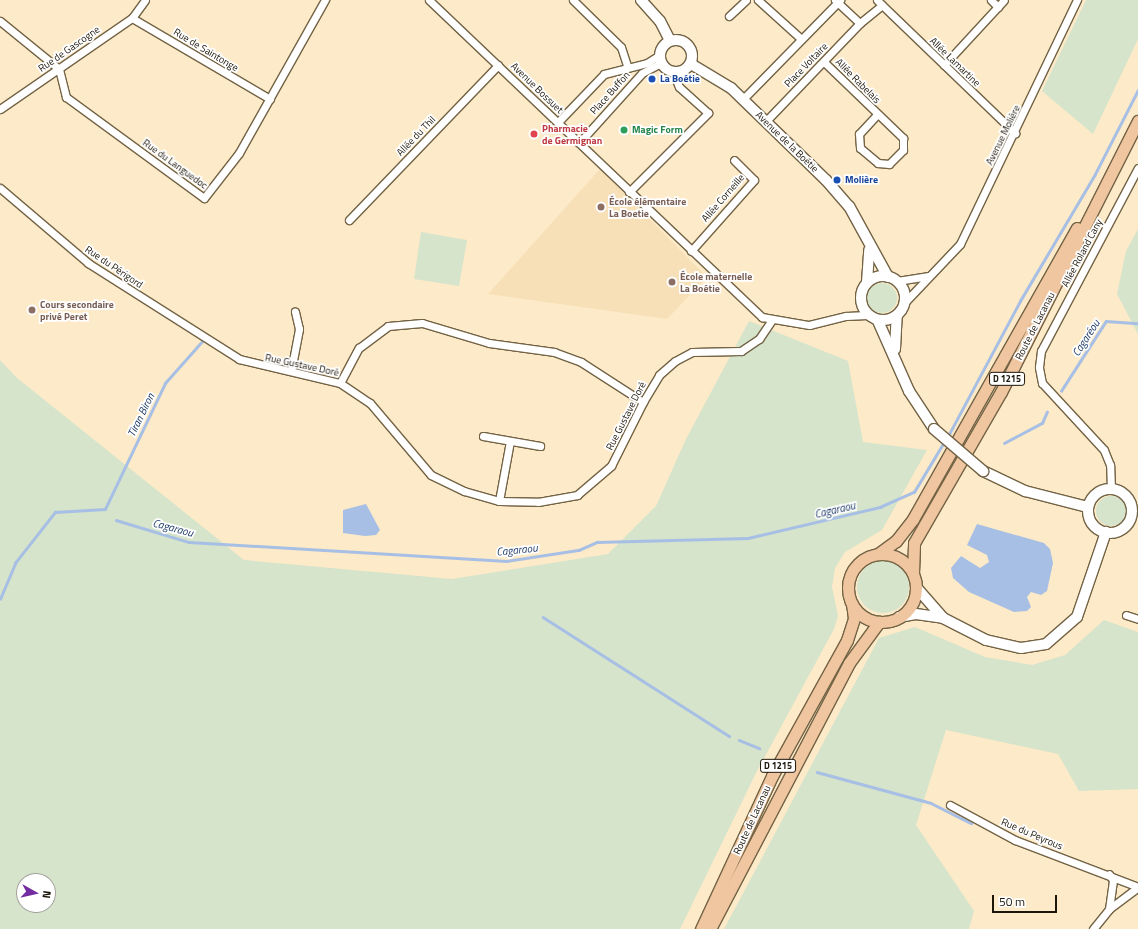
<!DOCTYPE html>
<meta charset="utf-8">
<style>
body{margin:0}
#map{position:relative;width:1138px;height:929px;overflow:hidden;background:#fdeac8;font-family:"Titillium Web",sans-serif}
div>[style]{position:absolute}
.built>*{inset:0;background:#f7e0b7}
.green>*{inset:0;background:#d5e4cb}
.round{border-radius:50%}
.water>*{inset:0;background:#a7bfe4}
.stream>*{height:2.5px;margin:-1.25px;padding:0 1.25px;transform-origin:1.25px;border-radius:1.25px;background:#a7bfe4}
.roads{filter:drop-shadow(1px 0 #736345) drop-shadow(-1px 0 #736345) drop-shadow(0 1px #736345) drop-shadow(0 -1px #736345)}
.minor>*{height:7px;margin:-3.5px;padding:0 3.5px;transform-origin:3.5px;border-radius:3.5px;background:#fff}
.secondary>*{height:10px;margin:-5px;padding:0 5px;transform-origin:5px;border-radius:5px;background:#fff}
.secondary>.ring{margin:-5px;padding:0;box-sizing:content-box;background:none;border:10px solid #fff;border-radius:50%}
.primary>*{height:11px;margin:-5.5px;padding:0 5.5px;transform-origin:5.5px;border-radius:5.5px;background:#efc6a0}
.primary>.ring{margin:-5.5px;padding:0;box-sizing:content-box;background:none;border:11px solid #efc6a0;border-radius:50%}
.bridges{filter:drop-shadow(1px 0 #736345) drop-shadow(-1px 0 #736345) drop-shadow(0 1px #736345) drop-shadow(0 -1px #736345)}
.secondary-bridge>*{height:10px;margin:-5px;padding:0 5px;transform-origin:5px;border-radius:5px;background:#fff}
.dots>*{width:11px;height:11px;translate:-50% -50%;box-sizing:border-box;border:2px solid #fff;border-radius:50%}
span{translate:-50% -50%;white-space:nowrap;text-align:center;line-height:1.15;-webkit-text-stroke:3.5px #fff;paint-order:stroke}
.shield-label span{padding:1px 3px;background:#fff;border:1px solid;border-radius:3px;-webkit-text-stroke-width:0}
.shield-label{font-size:9px;color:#1c1509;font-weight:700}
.street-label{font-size:10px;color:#1c1509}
.transit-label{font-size:10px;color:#164399;font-weight:700}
.left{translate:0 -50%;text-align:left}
.health-label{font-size:10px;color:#be3a42;font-weight:700}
.leisure-label{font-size:10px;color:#27864d;font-weight:700}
.education-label{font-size:10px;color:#785e54;font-weight:700}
.water-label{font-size:11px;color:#1e3b6a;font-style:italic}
.north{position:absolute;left:16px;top:873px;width:40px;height:40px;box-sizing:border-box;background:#fff;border:1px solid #a4a19d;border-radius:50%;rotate:98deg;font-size:11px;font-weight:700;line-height:16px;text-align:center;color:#1c1509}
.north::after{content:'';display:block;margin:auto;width:14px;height:18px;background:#742da0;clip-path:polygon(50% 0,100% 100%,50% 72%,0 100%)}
.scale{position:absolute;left:992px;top:895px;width:65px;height:18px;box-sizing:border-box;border:2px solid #1c1509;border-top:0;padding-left:5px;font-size:12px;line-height:14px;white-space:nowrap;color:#1c1509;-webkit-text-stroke:3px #fff;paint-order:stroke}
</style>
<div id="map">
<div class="built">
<div style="clip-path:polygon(600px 169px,707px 277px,667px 319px,488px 294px)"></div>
</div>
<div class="green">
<div style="clip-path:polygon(1086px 0,1138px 0,1138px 39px,1093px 134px,1042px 91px)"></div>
<div style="clip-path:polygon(1138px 229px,1138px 334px,1117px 294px,1126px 251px)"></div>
<div style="clip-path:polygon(421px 232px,467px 240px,459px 286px,414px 279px)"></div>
<div class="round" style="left:867px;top:283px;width:30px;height:30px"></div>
<div style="clip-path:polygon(evenodd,749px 321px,848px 361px,863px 442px,927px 450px,882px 530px,845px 552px,835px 568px,832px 587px,838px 616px,834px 629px,756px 773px,680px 929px,0 929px,0 360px,17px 378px,244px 560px,452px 579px,608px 554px,656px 506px,686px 439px,749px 321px,24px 881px,48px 881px,48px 905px,24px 905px,24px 881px)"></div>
<div class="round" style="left:1096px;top:496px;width:30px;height:30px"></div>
<div class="round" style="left:857px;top:561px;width:52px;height:52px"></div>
<div style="clip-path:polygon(1104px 620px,1138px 632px,1138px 789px,1079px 791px,1058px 754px,946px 730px,916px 825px,974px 911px,969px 929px,724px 929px,879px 638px,915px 627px,985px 657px,1032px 665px,1065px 655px)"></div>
</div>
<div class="water">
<div style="clip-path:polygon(366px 504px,380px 530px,376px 535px,365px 536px,343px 533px,343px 510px)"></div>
<div style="clip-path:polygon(977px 524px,1044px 543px,1050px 549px,1053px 563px,1047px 591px,1041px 595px,1031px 592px,1027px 597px,1031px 607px,1027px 611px,1014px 612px,969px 592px,953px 578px,951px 568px,961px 556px,980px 568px,989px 562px,987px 555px,967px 545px)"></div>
</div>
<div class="stream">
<div style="left:1061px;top:391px;width:83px;rotate:-57.3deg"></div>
<div style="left:1106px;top:321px;width:32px;rotate:4deg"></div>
<div style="left:948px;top:436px;width:153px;rotate:-61.9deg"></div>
<div style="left:1020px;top:301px;width:147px;rotate:-59.4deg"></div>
<div style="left:1095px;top:174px;width:94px;rotate:-62.9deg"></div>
<div style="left:1004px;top:443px;width:43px;rotate:-27.8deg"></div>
<div style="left:1042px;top:423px;width:12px;rotate:-66deg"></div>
<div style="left:116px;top:520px;width:76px;rotate:16.8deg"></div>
<div style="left:189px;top:542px;width:318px;rotate:3.4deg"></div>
<div style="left:506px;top:561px;width:74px;rotate:-8.6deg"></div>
<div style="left:579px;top:550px;width:20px;rotate:-24deg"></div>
<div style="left:597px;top:542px;width:151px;rotate:-1.5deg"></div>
<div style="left:748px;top:538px;width:136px;rotate:-13.2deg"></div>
<div style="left:880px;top:507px;width:37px;rotate:-24deg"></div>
<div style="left:914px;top:492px;width:58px;rotate:-59deg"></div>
<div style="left:0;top:599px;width:39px;rotate:-67deg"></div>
<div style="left:15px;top:563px;width:65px;rotate:-51.9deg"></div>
<div style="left:55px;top:512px;width:50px;rotate:-3.4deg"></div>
<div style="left:105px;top:509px;width:140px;rotate:-64.5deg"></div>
<div style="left:165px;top:383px;width:60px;rotate:-48.4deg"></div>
<div style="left:543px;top:617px;width:221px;rotate:32.6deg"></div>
<div style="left:739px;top:740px;width:22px;rotate:22deg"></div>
<div style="left:817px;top:772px;width:118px;rotate:15.2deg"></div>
<div style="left:931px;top:803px;width:45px;rotate:26.6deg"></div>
</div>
<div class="roads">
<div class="minor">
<div style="left:429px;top:0;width:460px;rotate:43.6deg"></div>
<div style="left:762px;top:317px;width:48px;rotate:9.7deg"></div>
<div style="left:809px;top:325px;width:38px;rotate:-14deg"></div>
<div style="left:846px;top:316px;width:21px;rotate:-3deg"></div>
<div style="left:573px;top:0;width:67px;rotate:44.4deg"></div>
<div style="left:621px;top:47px;width:20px;rotate:72deg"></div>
<div style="left:758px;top:0;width:57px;rotate:42.1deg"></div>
<div style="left:835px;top:0;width:34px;rotate:43deg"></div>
<div style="left:860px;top:23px;width:28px;rotate:-39deg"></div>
<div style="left:882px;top:5px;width:7px;rotate:-135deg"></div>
<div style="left:991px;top:0;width:10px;rotate:45deg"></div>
<div style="left:882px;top:5px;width:185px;rotate:43.9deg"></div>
<div style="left:729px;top:16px;width:23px;rotate:-43deg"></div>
<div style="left:132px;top:18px;width:160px;rotate:30.4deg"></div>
<div style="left:0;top:21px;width:76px;rotate:39.1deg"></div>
<div style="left:59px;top:69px;width:29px;rotate:76deg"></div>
<div style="left:66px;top:97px;width:171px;rotate:36.2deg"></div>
<div style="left:204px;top:198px;width:57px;rotate:-52.1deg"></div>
<div style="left:239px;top:153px;width:176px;rotate:-60.7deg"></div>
<div style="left:824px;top:62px;width:110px;rotate:43.9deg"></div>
<div style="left:903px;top:138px;width:12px;rotate:90deg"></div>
<div style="left:903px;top:150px;width:20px;rotate:135deg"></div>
<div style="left:889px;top:164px;width:11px;rotate:-175deg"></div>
<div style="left:878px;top:163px;width:23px;rotate:-140deg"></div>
<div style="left:860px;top:148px;width:14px;rotate:-94deg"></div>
<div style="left:859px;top:134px;width:26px;rotate:-47deg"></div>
<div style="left:944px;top:65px;width:88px;rotate:-47.3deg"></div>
<div style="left:743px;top:99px;width:139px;rotate:-45.6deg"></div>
<div style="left:0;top:109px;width:160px;rotate:-34.6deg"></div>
<div style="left:132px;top:18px;width:22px;rotate:-54deg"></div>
<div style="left:766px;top:121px;width:136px;rotate:-46.2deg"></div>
<div style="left:558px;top:122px;width:66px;rotate:-46.2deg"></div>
<div style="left:604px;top:74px;width:44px;rotate:-14.3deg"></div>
<div style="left:647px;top:63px;width:15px;rotate:-32deg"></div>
<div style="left:579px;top:143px;width:94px;rotate:-48deg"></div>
<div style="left:642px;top:73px;width:21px;rotate:-28deg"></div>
<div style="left:0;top:188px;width:116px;rotate:40.4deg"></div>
<div style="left:88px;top:263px;width:179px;rotate:32.4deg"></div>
<div style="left:239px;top:359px;width:104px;rotate:13.4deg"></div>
<div style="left:340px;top:383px;width:36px;rotate:34deg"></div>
<div style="left:370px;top:403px;width:94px;rotate:49.7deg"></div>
<div style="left:431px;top:475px;width:37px;rotate:26deg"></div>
<div style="left:464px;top:491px;width:36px;rotate:16deg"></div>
<div style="left:499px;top:501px;width:39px;rotate:1deg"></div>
<div style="left:538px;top:502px;width:40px;rotate:-10deg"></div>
<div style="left:577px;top:495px;width:45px;rotate:-40.5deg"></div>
<div style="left:611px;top:466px;width:72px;rotate:-63.4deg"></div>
<div style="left:643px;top:402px;width:31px;rotate:-59deg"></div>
<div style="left:659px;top:375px;width:21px;rotate:-41deg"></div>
<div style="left:675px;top:361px;width:19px;rotate:-28deg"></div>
<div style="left:692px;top:352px;width:49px;rotate:-1.2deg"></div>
<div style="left:741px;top:351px;width:22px;rotate:-34deg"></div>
<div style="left:759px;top:339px;width:22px;rotate:-56deg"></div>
<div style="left:629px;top:192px;width:112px;rotate:-45deg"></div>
<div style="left:708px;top:113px;width:39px;rotate:-138deg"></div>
<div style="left:679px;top:87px;width:15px;rotate:-113deg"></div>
<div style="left:349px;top:220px;width:215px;rotate:-46.1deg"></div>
<div style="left:691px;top:251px;width:95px;rotate:-48.4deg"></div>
<div style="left:754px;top:180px;width:28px;rotate:-135deg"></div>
<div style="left:897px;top:281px;width:32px;rotate:-9deg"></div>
<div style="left:905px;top:302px;width:80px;rotate:-46.5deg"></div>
<div style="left:960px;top:244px;width:271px;rotate:-64.4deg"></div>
<div style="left:291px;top:371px;width:43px;rotate:-79.2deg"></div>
<div style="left:299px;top:329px;width:18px;rotate:-103deg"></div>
<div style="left:340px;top:383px;width:40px;rotate:-62deg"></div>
<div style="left:359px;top:348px;width:36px;rotate:-37deg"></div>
<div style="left:388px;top:326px;width:34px;rotate:-5deg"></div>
<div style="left:422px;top:323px;width:70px;rotate:16.6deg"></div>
<div style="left:489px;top:343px;width:66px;rotate:7.9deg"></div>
<div style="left:554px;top:352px;width:29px;rotate:20deg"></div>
<div style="left:581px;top:362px;width:74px;rotate:32.8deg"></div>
<div style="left:483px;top:436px;width:58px;rotate:10deg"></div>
<div style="left:1111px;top:489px;width:24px;rotate:-92deg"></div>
<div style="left:1110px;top:465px;width:16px;rotate:-112deg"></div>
<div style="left:1104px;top:450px;width:91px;rotate:-132.8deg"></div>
<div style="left:1042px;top:383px;width:16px;rotate:-101deg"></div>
<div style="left:1039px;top:367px;width:16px;rotate:-83deg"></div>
<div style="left:1041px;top:351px;width:207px;rotate:-62.1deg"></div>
<div style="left:499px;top:501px;width:61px;rotate:-79.6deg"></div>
<div style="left:1126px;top:615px;width:13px;rotate:18deg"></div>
<div style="left:950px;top:805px;width:74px;rotate:28.3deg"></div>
<div style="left:1015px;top:840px;width:132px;rotate:20.9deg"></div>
<div style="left:1109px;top:909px;width:29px;rotate:-82deg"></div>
<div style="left:1113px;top:880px;width:7px;rotate:-124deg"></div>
<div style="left:1093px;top:929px;width:26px;rotate:-51deg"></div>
<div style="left:1109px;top:909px;width:36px;rotate:-37deg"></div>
</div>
<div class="secondary">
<div style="left:641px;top:0;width:28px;rotate:48deg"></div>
<div style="left:660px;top:21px;width:22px;rotate:63deg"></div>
<div class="ring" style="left:660px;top:40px;width:22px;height:22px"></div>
<div style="left:691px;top:64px;width:47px;rotate:31deg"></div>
<div style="left:731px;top:88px;width:132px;rotate:44.1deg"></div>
<div style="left:826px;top:180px;width:35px;rotate:49deg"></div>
<div style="left:849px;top:206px;width:81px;rotate:61.2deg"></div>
<div class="ring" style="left:861px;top:276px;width:34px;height:34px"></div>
<div style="left:867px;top:282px;width:32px;rotate:-86deg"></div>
<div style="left:878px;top:321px;width:77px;rotate:66.1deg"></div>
<div style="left:909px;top:391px;width:45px;rotate:56.7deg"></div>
<div style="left:895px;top:349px;width:33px;rotate:-87deg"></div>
<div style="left:983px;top:471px;width:47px;rotate:25.5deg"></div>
<div style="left:1025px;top:491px;width:65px;rotate:14.3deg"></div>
<div class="ring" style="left:1088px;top:489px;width:34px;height:34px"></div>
<div style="left:916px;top:587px;width:41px;rotate:48.9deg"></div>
<div style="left:943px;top:618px;width:48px;rotate:27.1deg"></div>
<div style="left:986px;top:640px;width:36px;rotate:13deg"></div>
<div style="left:1021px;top:648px;width:25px;rotate:-9deg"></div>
<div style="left:1046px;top:644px;width:41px;rotate:-41.1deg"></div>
<div style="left:1077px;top:617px;width:90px;rotate:-71.2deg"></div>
<div style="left:899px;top:617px;width:17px;rotate:-10deg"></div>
<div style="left:916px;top:614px;width:27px;rotate:8deg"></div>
</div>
<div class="primary">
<div style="left:878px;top:554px;width:22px;rotate:-36deg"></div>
<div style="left:896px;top:541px;width:28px;rotate:-52deg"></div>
<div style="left:913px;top:519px;width:334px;rotate:-60.6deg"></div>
<div class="ring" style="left:848px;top:554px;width:57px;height:57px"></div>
<div style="left:913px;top:573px;width:30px;rotate:-88deg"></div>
<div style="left:914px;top:543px;width:174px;rotate:-60.1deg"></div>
<div style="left:1001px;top:392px;width:304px;rotate:-63.2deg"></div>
<div style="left:701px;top:929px;width:169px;rotate:-65.1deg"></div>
<div style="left:772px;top:776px;width:155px;rotate:-61.1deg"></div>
<div style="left:847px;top:640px;width:23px;rotate:-72deg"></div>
<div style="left:854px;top:618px;width:14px;rotate:-98deg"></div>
<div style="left:710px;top:929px;width:300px;rotate:-62.4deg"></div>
<div style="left:849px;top:663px;width:51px;rotate:-53.8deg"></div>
</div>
</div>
<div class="bridges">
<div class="secondary-bridge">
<div style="left:934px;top:429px;width:65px;rotate:40.6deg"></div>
</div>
</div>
<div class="dots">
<div style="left:652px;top:79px;background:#1a4fb4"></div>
<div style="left:624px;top:130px;background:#2e9e5b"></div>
<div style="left:534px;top:134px;background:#e0444e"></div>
<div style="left:837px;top:180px;background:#1a4fb4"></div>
<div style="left:601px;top:207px;background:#8d6e63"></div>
<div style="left:672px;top:282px;background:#8d6e63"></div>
<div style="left:32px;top:310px;background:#8d6e63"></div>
</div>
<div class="shield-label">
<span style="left:1007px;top:379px">D 1215</span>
<span style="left:778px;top:766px">D 1215</span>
</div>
<div class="street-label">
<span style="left:69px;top:49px;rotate:-35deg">Rue de Gascogne</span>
<span style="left:206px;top:50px;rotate:31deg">Rue de Saintonge</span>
<span style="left:955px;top:62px;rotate:44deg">Allée Lamartine</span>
<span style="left:806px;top:65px;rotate:-46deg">Place Voltaire</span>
<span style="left:858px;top:81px;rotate:45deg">Allée Rabelais</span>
<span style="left:537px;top:88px;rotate:44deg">Avenue Bossuet</span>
<span style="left:610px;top:93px;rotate:-48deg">Place Buffon</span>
<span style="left:1003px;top:135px;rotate:-64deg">Avenue Molière</span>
<span style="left:416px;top:136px;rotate:-46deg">Allée du Thil</span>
<span style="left:787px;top:142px;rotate:44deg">Avenue de la Boétie</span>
<span style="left:175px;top:164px;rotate:36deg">Rue du Languedoc</span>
<span style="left:723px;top:198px;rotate:-49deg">Allée Corneille</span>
<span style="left:1082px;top:253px;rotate:-62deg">Allée Roland Cany</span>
<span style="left:114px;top:267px;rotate:34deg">Rue du Périgord</span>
<span style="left:1035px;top:326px;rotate:-63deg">Route de Lacanau</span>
<span style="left:302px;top:365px;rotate:12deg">Rue Gustave Doré</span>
<span style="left:626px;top:416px;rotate:-63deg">Rue Gustave Doré</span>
<span style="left:752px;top:820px;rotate:-65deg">Route de Lacanau</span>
<span style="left:1032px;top:834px;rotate:23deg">Rue du Peyrous</span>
</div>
<div class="transit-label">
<span class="left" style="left:660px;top:79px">La Boétie</span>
<span class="left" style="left:845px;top:180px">Molière</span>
</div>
<div class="health-label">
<span class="left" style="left:542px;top:134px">Pharmacie<br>de Germignan</span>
</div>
<div class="leisure-label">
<span class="left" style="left:632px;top:130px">Magic Form</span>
</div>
<div class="education-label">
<span class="left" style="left:609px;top:207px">École élémentaire<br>La Boetie</span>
<span class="left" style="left:680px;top:282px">École maternelle<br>La Boétie</span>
<span class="left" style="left:40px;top:310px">Cours secondaire<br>privé Peret</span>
</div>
<div class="water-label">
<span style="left:1086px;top:338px;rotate:-57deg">Cagaréou</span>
<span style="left:141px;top:415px;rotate:-64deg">Tiran Biron</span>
<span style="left:835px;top:510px;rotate:-13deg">Cagaraou</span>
<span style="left:173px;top:528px;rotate:15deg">Cagaraou</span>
<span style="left:517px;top:550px;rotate:-6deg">Cagaraou</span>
</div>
<div class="north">N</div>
<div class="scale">50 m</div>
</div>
